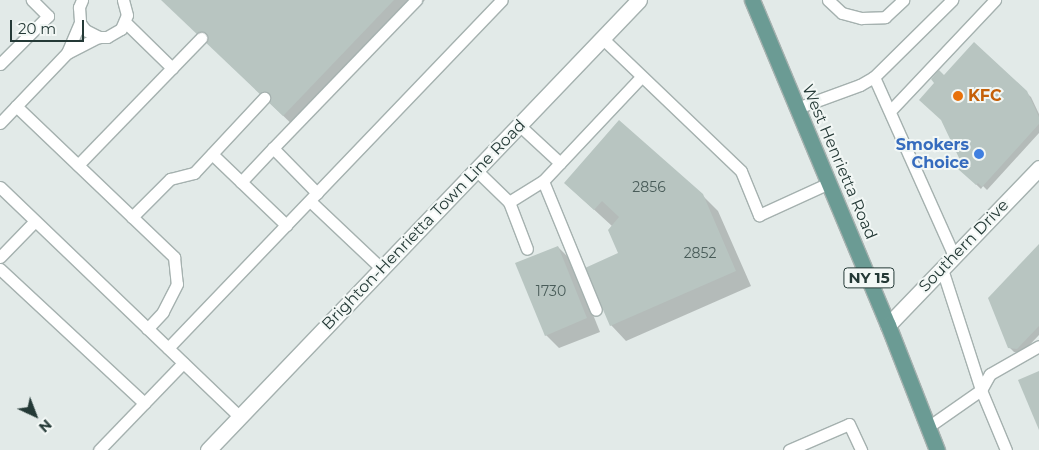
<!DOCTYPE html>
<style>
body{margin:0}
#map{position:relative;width:1039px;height:450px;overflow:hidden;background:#e2eae8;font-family:Montserrat,sans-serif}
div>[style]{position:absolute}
.shadow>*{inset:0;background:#0003}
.building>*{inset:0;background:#b8c5c1}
.roads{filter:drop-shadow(1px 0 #a5b1af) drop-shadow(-1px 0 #a5b1af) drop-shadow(0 1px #a5b1af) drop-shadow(0 -1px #a5b1af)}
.service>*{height:11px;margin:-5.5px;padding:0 5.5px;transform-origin:5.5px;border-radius:5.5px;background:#fff}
.minor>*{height:15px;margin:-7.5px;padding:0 7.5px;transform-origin:7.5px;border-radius:7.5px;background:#fff}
.tertiary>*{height:15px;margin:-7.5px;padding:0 7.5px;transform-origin:7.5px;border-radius:7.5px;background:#fff}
.primary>*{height:15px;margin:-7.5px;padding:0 7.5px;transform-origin:7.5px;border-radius:7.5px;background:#6b9b94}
.dots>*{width:14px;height:14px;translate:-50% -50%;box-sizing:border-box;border:2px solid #f2f7f5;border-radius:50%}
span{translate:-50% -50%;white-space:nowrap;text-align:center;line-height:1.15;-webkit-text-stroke:4px #f2f7f5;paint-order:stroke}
.number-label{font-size:14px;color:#495c59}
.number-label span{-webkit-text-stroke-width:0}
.shield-label span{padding:1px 4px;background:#f2f7f5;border:1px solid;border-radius:4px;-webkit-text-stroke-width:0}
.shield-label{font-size:15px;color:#243936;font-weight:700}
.food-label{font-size:16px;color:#c56008;font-weight:700}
.left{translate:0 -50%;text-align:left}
.shop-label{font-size:16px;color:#366cbe;font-weight:700}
.right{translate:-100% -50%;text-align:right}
.street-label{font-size:16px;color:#243936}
.north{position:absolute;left:10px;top:390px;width:50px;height:50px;-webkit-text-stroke:4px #f2f7f5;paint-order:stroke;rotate:137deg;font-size:14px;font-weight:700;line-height:20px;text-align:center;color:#243936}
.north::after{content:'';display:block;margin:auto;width:18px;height:22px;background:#243936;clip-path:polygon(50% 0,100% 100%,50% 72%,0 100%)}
.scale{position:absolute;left:10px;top:20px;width:74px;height:22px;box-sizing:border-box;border:2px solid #243936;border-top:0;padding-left:6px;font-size:15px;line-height:18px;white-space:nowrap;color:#243936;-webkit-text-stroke:4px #f2f7f5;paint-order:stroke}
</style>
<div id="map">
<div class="shadow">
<div style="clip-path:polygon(163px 0,425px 0,299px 131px)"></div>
<div style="clip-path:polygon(974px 44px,1031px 97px,1039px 114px,1039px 133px,987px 190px,983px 186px,981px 189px,960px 169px,962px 166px,962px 160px,944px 77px)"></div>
<div style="clip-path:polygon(565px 183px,702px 195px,718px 211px,751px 286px,626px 341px,611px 325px,620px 254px,612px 226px)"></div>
<div style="clip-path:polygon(1039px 246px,1039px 335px,1022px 353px,1014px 352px,1009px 347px)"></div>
<div style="clip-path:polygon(558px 247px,571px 260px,600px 332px,559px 348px,546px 335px)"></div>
</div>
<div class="building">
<div style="clip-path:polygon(161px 0,394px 0,283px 116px)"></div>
<div style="clip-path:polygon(974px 42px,1027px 91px,1039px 117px,1039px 124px,982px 187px,978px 183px,976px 185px,958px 169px,961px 166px,958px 163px,960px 160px,941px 120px,919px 100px,934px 83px,931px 79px,939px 70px,944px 75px)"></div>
<div style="clip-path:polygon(619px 120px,703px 194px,736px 271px,610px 326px,585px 268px,618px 253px,608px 230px,619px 217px,602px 201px,594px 210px,564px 183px)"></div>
<div style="clip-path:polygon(1039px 244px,1039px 326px,1017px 349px,1008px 348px,988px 298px)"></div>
<div style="clip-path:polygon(558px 246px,587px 318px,545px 336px,515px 263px)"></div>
<div style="clip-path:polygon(1039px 371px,1039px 430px,1018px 380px)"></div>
</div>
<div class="roads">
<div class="service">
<div style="left:82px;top:0;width:8px;rotate:113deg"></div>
<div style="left:79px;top:7px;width:16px;rotate:86deg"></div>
<div style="left:80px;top:23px;width:9px;rotate:54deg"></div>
<div style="left:85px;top:30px;width:16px;rotate:27deg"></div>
<div style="left:99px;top:37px;width:8px"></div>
<div style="left:107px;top:37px;width:16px;rotate:-30deg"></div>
<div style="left:121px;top:29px;width:15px;rotate:-67deg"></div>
<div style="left:127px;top:15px;width:16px;rotate:-105deg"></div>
<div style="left:828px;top:0;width:19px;rotate:43deg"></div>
<div style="left:842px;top:13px;width:20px;rotate:15deg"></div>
<div style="left:861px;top:18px;width:24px;rotate:-2deg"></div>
<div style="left:885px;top:17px;width:25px;rotate:-43deg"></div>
<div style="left:125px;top:22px;width:66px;rotate:44.4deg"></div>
<div style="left:602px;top:38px;width:192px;rotate:43.7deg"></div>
<div style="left:741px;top:171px;width:48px;rotate:67.8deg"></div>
<div style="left:759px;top:215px;width:77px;rotate:-24.6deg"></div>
<div style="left:67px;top:53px;width:33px;rotate:-67deg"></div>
<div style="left:0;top:64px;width:68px;rotate:-45deg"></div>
<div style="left:48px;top:16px;width:23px;rotate:-135deg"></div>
<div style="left:874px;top:77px;width:196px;rotate:65.9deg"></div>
<div style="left:16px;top:106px;width:219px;rotate:43.7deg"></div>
<div style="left:174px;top:257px;width:27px;rotate:84deg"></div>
<div style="left:177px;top:284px;width:31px;rotate:117deg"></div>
<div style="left:163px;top:312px;width:23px;rotate:133deg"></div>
<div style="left:797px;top:108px;width:67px;rotate:-20.1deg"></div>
<div style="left:860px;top:85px;width:16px;rotate:-30deg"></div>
<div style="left:874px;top:77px;width:110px;rotate:-44.6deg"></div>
<div style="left:890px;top:111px;width:153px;rotate:-46.6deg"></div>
<div style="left:0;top:123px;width:97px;rotate:-46.3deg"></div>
<div style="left:67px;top:53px;width:36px;rotate:-27deg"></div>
<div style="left:519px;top:125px;width:56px;rotate:42.8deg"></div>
<div style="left:212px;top:154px;width:103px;rotate:43.8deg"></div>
<div style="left:78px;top:165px;width:177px;rotate:-45.9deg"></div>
<div style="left:476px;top:170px;width:46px;rotate:44.1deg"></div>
<div style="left:509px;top:202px;width:50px;rotate:69deg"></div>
<div style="left:543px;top:181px;width:139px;rotate:67.7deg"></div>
<div style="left:241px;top:182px;width:47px;rotate:-46.7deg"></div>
<div style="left:0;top:187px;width:332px;rotate:43.8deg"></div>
<div style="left:317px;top:193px;width:63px;rotate:-134.4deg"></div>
<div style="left:273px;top:148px;width:206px;rotate:-46deg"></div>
<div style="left:310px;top:201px;width:99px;rotate:43.4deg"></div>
<div style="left:509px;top:202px;width:40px;rotate:-32deg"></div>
<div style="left:543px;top:181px;width:143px;rotate:-46.7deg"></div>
<div style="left:132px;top:217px;width:54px;rotate:-45deg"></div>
<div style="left:170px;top:179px;width:25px;rotate:-14deg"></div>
<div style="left:194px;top:173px;width:103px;rotate:-47deg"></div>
<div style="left:0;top:257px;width:50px;rotate:-45.8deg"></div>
<div style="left:0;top:269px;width:197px;rotate:42.9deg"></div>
<div style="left:942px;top:269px;width:127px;rotate:72.1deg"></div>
<div style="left:981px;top:390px;width:65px;rotate:67.4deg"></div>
<div style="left:168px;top:348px;width:482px;rotate:-46.2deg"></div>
<div style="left:928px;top:427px;width:65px;rotate:-34.9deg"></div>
<div style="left:981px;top:390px;width:18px;rotate:-61deg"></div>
<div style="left:990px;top:374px;width:56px;rotate:-29.7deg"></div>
<div style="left:99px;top:450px;width:121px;rotate:-46deg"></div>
<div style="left:789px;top:450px;width:65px;rotate:-23.4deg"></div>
<div style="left:849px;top:424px;width:29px;rotate:65deg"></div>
</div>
<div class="minor">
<div style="left:888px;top:325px;width:218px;rotate:-46.1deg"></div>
</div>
<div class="tertiary">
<div style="left:208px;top:450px;width:623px;rotate:-46.24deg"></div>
</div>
<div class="primary">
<div style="left:752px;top:0;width:352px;rotate:67.3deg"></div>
<div style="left:888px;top:325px;width:134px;rotate:68.6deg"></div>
</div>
</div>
<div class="dots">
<div style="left:958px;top:96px;background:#e8710a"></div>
<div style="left:979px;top:154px;background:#3f7fe0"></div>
</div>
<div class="number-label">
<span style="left:649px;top:187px">2856</span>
<span style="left:700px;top:253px">2852</span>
<span style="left:551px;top:291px">1730</span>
</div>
<div class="shield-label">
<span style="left:869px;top:278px">NY 15</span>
</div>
<div class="food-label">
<span class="left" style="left:968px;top:96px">KFC</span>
</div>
<div class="shop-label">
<span class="right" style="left:969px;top:154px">Smokers<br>Choice</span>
</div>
<div class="street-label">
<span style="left:839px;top:162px;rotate:67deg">West Henrietta Road</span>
<span style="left:424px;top:225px;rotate:-46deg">Brighton-Henrietta Town Line Road</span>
<span style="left:964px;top:246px;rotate:-46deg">Southern Drive</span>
</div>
<div class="north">N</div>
<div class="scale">20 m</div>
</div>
